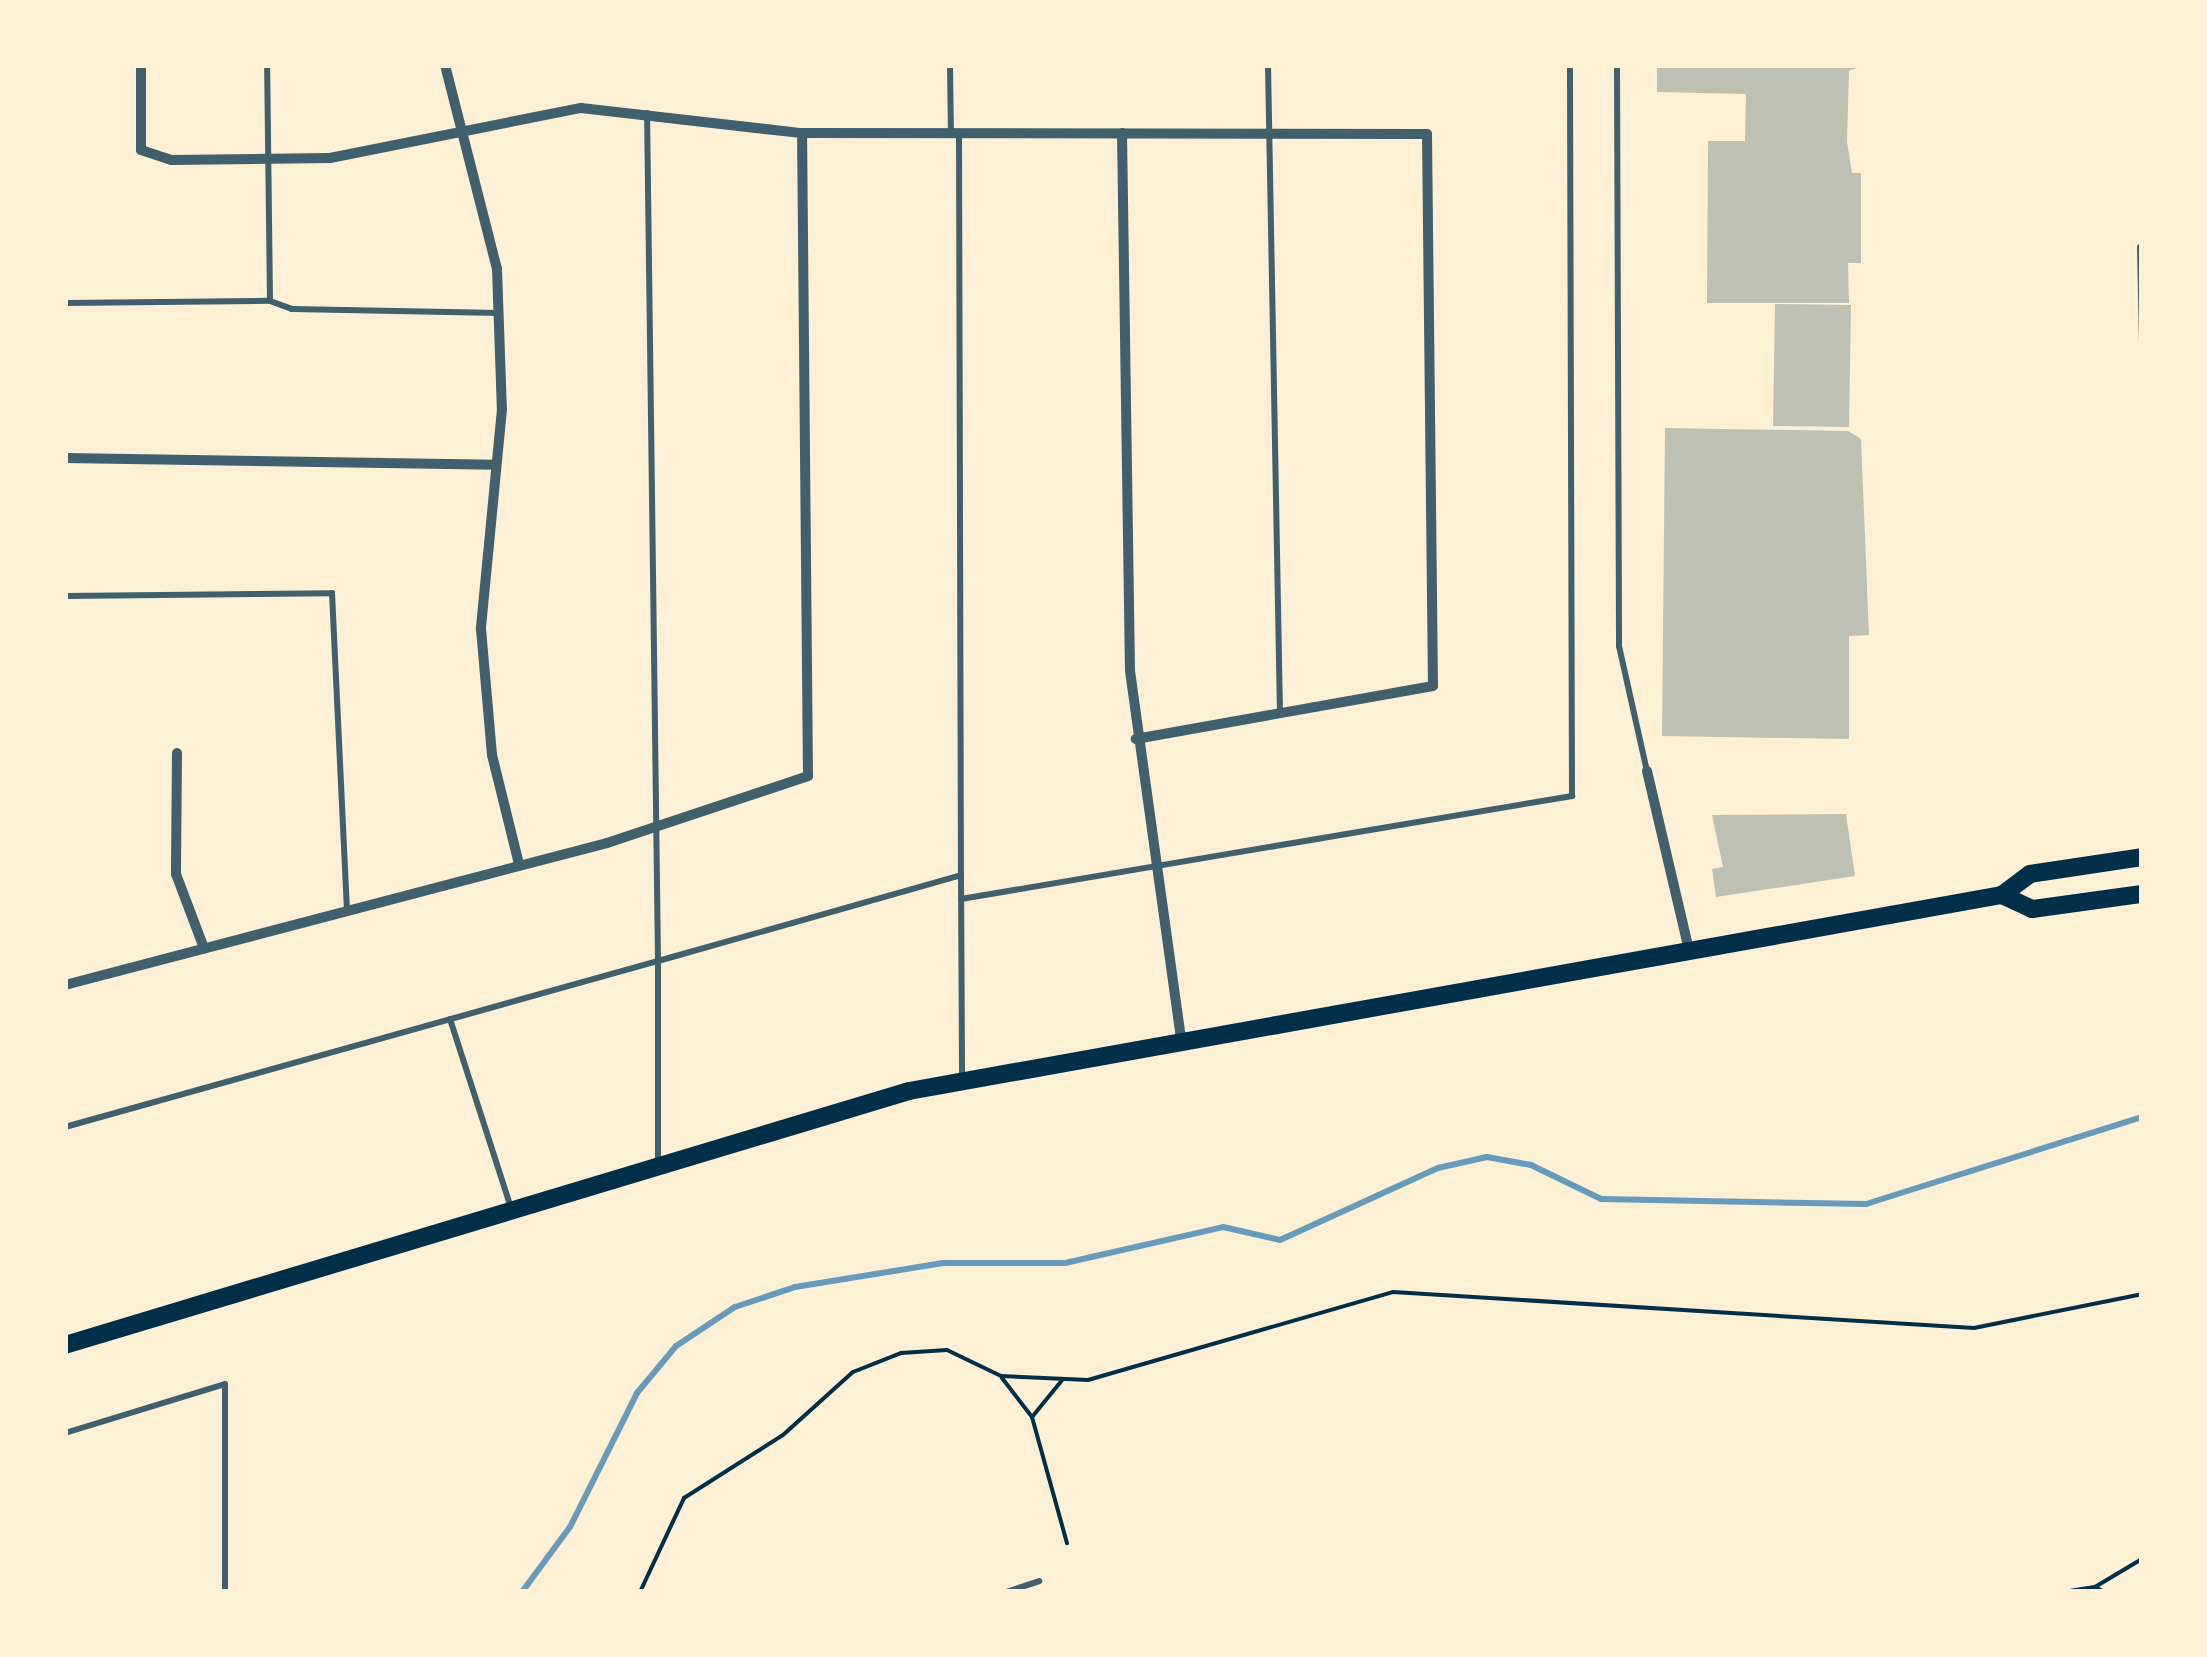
<!DOCTYPE html>
<style>
body{margin:0}
#map{position:relative;width:2207px;height:1657px;overflow:hidden;background:#fdf0d5;font-family:"Noto Serif",serif}
div>[style]{position:absolute}
.stream>*{height:6px;margin:-3px;padding:0 3px;transform-origin:3px;border-radius:3px;background:#669bbc}
.building>*{inset:0;background:#bec0b2}
.path>*{height:4px;margin:-2px;padding:0 2px;transform-origin:2px;border-radius:2px;background:#003049}
.service>*{height:6px;margin:-3px;padding:0 3px;transform-origin:3px;border-radius:3px;background:#3f606c}
.minor>*{height:10px;margin:-5px;padding:0 5px;transform-origin:5px;border-radius:5px;background:#3f606c}
.secondary>*{height:18px;margin:-9px;padding:0 9px;transform-origin:9px;border-radius:9px;background:#003049}
span{translate:-50% -50%;white-space:nowrap;text-align:center;line-height:1.15;-webkit-text-stroke:8px #fdf0d5;paint-order:stroke}
.frame{position:absolute;inset:0;border:68px solid #fdf0d5;pointer-events:none}
</style>
<div id="map">
<div class="stream">
<div style="left:522px;top:1592px;width:81px;rotate:-53.6deg"></div>
<div style="left:570px;top:1527px;width:150px;rotate:-63.4deg"></div>
<div style="left:637px;top:1393px;width:61px;rotate:-50.3deg"></div>
<div style="left:676px;top:1346px;width:71px;rotate:-33.5deg"></div>
<div style="left:735px;top:1307px;width:63px;rotate:-18.4deg"></div>
<div style="left:795px;top:1287px;width:150px;rotate:-9.2deg"></div>
<div style="left:943px;top:1263px;width:122px"></div>
<div style="left:1065px;top:1263px;width:162px;rotate:-12.8deg"></div>
<div style="left:1223px;top:1227px;width:58px;rotate:12.8deg"></div>
<div style="left:1280px;top:1240px;width:174px;rotate:-24.5deg"></div>
<div style="left:1438px;top:1168px;width:50px;rotate:-12.7deg"></div>
<div style="left:1487px;top:1157px;width:45px;rotate:10.3deg"></div>
<div style="left:1531px;top:1165px;width:78px;rotate:25.9deg"></div>
<div style="left:1601px;top:1199px;width:265px;rotate:1.1deg"></div>
<div style="left:1866px;top:1204px;width:289px;rotate:-17.5deg"></div>
</div>
<div class="building">
<div style="clip-path:polygon(1657px 65px,1863px 65px,1849px 71px,1847px 142px,1852px 173px,1861px 173px,1861px 263px,1848px 263px,1849px 303px,1707px 303px,1708px 141px,1745px 141px,1746px 94px,1657px 92px)"></div>
<div style="clip-path:polygon(1775px 304px,1851px 305px,1849px 427px,1773px 426px)"></div>
<div style="clip-path:polygon(1665px 428px,1848px 431px,1861px 439px,1869px 635px,1849px 636px,1849px 739px,1662px 736px)"></div>
<div style="clip-path:polygon(1846px 814px,1855px 876px,1716px 897px,1712px 869px,1723px 867px,1712px 815px)"></div>
</div>
<div class="path">
<div style="left:1002px;top:1378px;width:49px;rotate:52.4deg"></div>
<div style="left:1063px;top:1379px;width:49px;rotate:129.2deg"></div>
<div style="left:1032px;top:1417px;width:131px;rotate:74.5deg"></div>
<div style="left:2095px;top:1587px;width:10px;rotate:29deg"></div>
<div style="left:640px;top:1592px;width:104px;rotate:-64.9deg"></div>
<div style="left:684px;top:1498px;width:117px;rotate:-32.5deg"></div>
<div style="left:783px;top:1435px;width:94px;rotate:-42deg"></div>
<div style="left:853px;top:1372px;width:52px;rotate:-21.6deg"></div>
<div style="left:901px;top:1353px;width:46px;rotate:-3.7deg"></div>
<div style="left:947px;top:1350px;width:60px;rotate:25.7deg"></div>
<div style="left:1001px;top:1376px;width:87px;rotate:2.6deg"></div>
<div style="left:1088px;top:1380px;width:317px;rotate:-16.1deg"></div>
<div style="left:1393px;top:1292px;width:582px;rotate:3.55deg"></div>
<div style="left:1974px;top:1328px;width:171px;rotate:-11.4deg"></div>
<div style="left:2063px;top:1592px;width:32px;rotate:-9deg"></div>
<div style="left:2095px;top:1587px;width:55px;rotate:-30.8deg"></div>
</div>
<div class="service">
<div style="left:950px;top:65px;width:68px;rotate:89.2deg"></div>
<div style="left:1268px;top:65px;width:648px;rotate:88.94deg"></div>
<div style="left:1617px;top:65px;width:581px;rotate:89.8deg"></div>
<div style="left:1619px;top:646px;width:128px;rotate:77.4deg"></div>
<div style="left:959px;top:133px;width:742px;rotate:89.85deg"></div>
<div style="left:2140px;top:247px;width:97px;rotate:88.8deg"></div>
<div style="left:270px;top:301px;width:23px;rotate:20deg"></div>
<div style="left:292px;top:309px;width:208px;rotate:1.1deg"></div>
<div style="left:65px;top:303px;width:205px;rotate:-0.6deg"></div>
<div style="left:270px;top:301px;width:236px;rotate:-90.7deg"></div>
<div style="left:65px;top:596px;width:267px;rotate:-0.6deg"></div>
<div style="left:332px;top:593px;width:317px;rotate:87.3deg"></div>
<div style="left:961px;top:899px;width:620px;rotate:-9.57deg"></div>
<div style="left:1572px;top:796px;width:731px;rotate:-90.16deg"></div>
<div style="left:450px;top:1019px;width:199px;rotate:72.1deg"></div>
<div style="left:65px;top:1127px;width:616px;rotate:-15.64deg"></div>
<div style="left:658px;top:961px;width:848px;rotate:-90.74deg"></div>
<div style="left:658px;top:1162px;width:201px;rotate:-90deg"></div>
<div style="left:658px;top:961px;width:315px;rotate:-15.8deg"></div>
<div style="left:961px;top:875px;width:202px;rotate:89.7deg"></div>
<div style="left:65px;top:1433px;width:167px;rotate:-17deg"></div>
<div style="left:225px;top:1384px;width:208px;rotate:90deg"></div>
<div style="left:1006px;top:1592px;width:35px;rotate:-18deg"></div>
</div>
<div class="minor">
<div style="left:141px;top:65px;width:85px;rotate:90deg"></div>
<div style="left:141px;top:150px;width:32px;rotate:18deg"></div>
<div style="left:171px;top:160px;width:159px;rotate:-0.7deg"></div>
<div style="left:330px;top:158px;width:256px;rotate:-11.3deg"></div>
<div style="left:581px;top:108px;width:222px;rotate:6.5deg"></div>
<div style="left:802px;top:133px;width:625px;rotate:0.09deg"></div>
<div style="left:1427px;top:134px;width:552px;rotate:89.38deg"></div>
<div style="left:1433px;top:686px;width:302px;rotate:169.9deg"></div>
<div style="left:445px;top:65px;width:211px;rotate:75.7deg"></div>
<div style="left:497px;top:269px;width:140px;rotate:88deg"></div>
<div style="left:502px;top:409px;width:221px;rotate:95.5deg"></div>
<div style="left:481px;top:629px;width:126px;rotate:85deg"></div>
<div style="left:492px;top:755px;width:112px;rotate:76.1deg"></div>
<div style="left:1122px;top:133px;width:538px;rotate:89.15deg"></div>
<div style="left:1130px;top:671px;width:371px;rotate:82.1deg"></div>
<div style="left:65px;top:458px;width:431px;rotate:0.9deg"></div>
<div style="left:177px;top:753px;width:121px;rotate:90.5deg"></div>
<div style="left:176px;top:874px;width:79px;rotate:69.3deg"></div>
<div style="left:1647px;top:771px;width:184px;rotate:76.8deg"></div>
<div style="left:65px;top:985px;width:560px;rotate:-14.68deg"></div>
<div style="left:607px;top:843px;width:212px;rotate:-18.4deg"></div>
<div style="left:808px;top:776px;width:643px;rotate:-90.53deg"></div>
</div>
<div class="secondary">
<div style="left:2002px;top:895px;width:33px;rotate:25deg"></div>
<div style="left:2032px;top:909px;width:111px;rotate:-7.8deg"></div>
<div style="left:65px;top:1345px;width:881px;rotate:-16.75deg"></div>
<div style="left:909px;top:1091px;width:1110px;rotate:-10.17deg"></div>
<div style="left:2002px;top:895px;width:35px;rotate:-37deg"></div>
<div style="left:2030px;top:874px;width:113px;rotate:-8.6deg"></div>
</div>
<div class="frame"></div>
</div>
